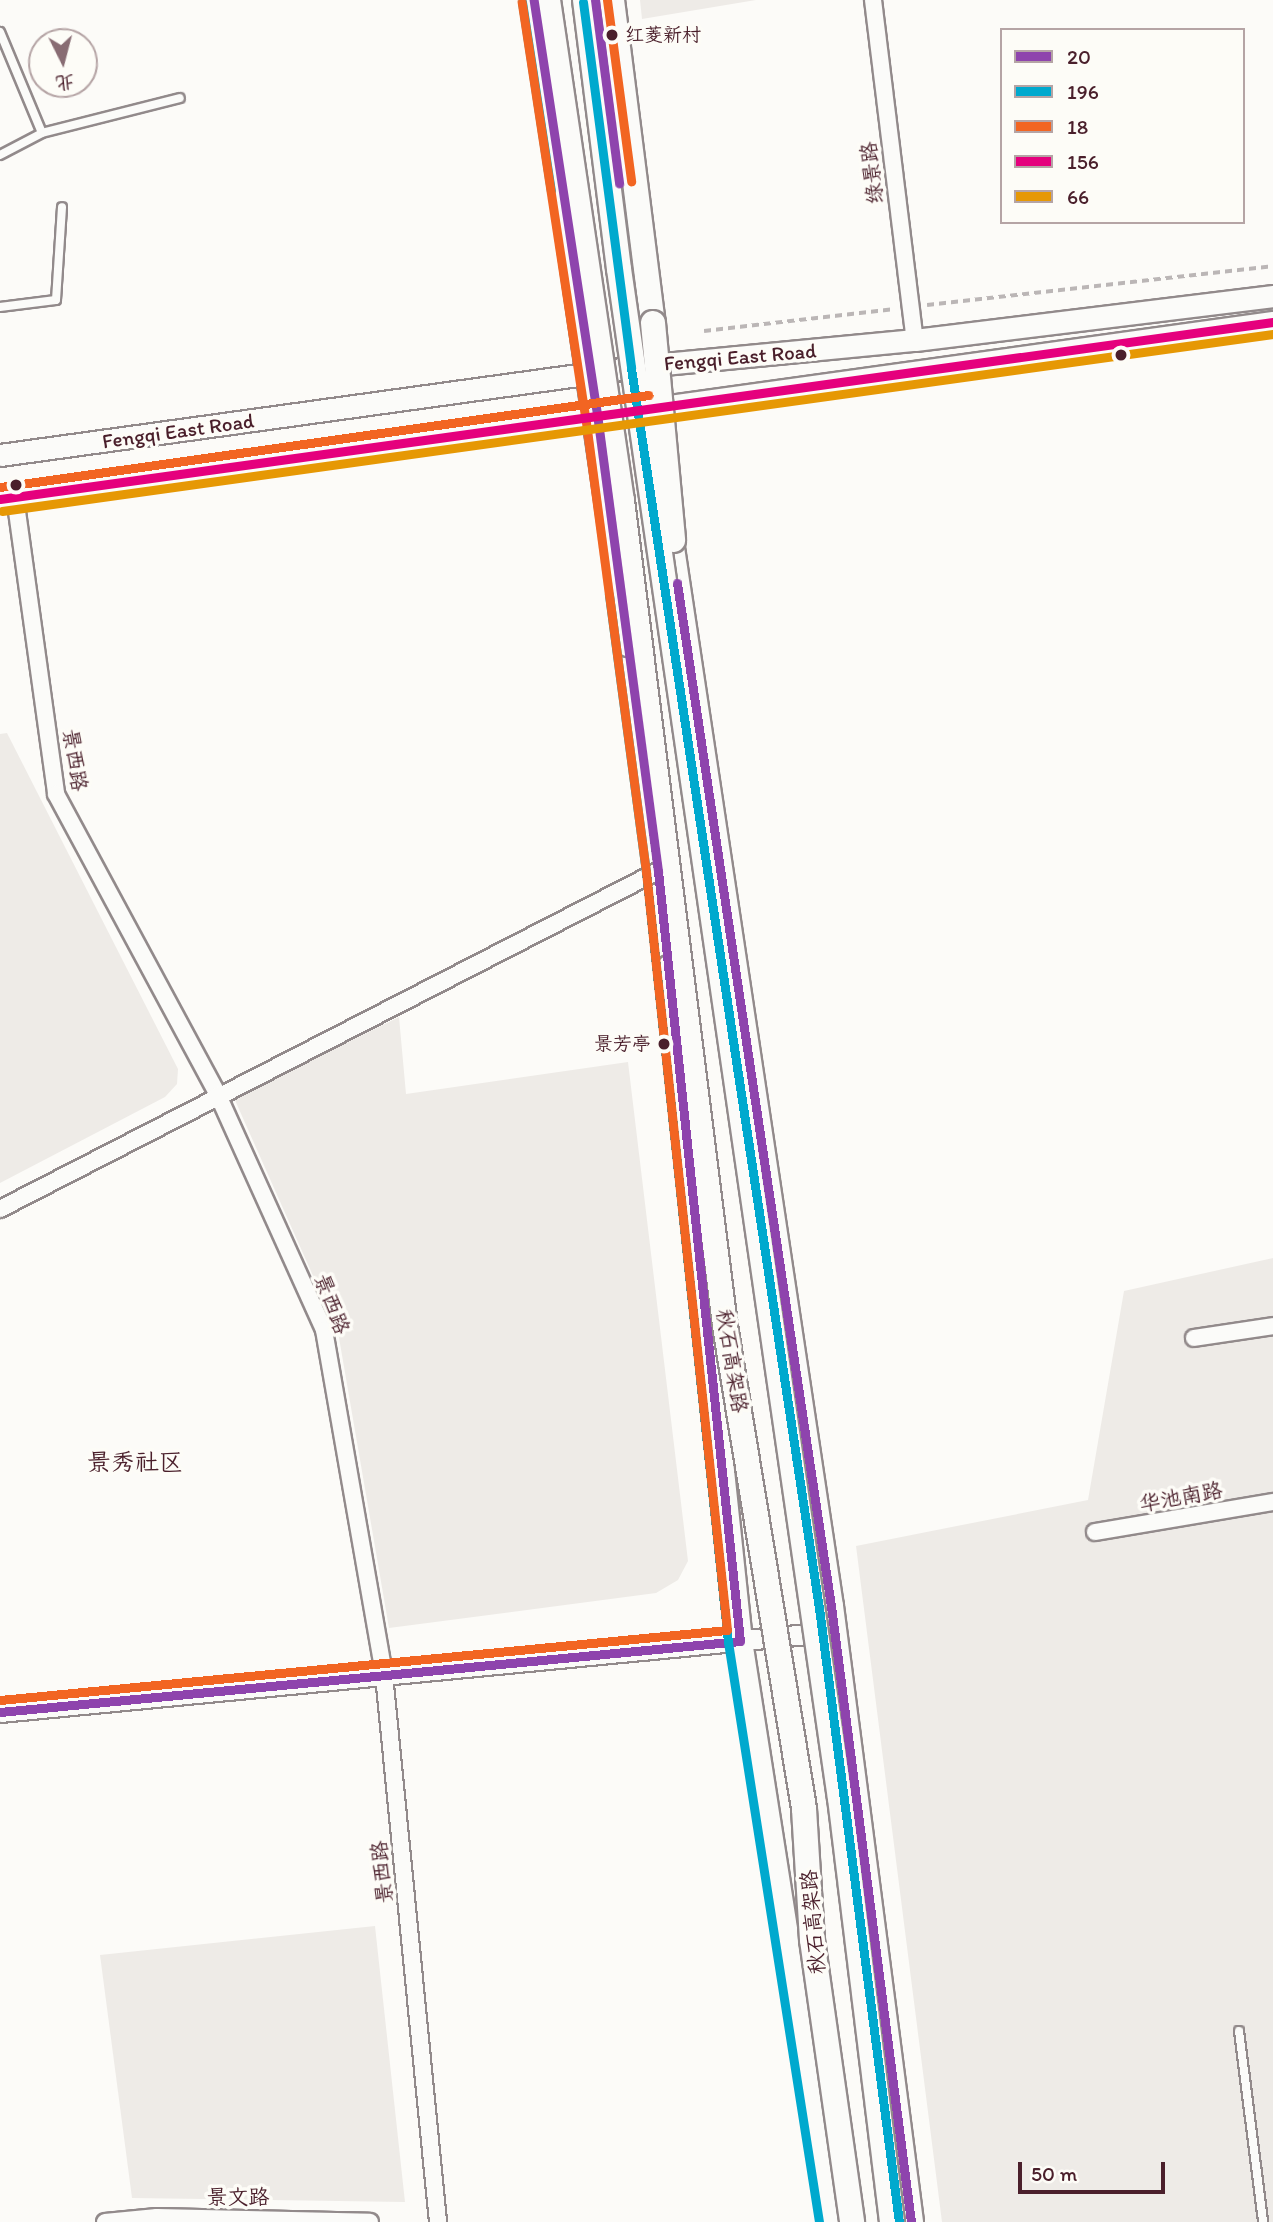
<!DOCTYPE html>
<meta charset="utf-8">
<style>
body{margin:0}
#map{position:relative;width:1273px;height:2222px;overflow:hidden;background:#fcfbf8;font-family:Itim,"LXGW WenKai TC",sans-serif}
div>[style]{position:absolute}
.built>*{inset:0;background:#eeebe7}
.path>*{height:3.5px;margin-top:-1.75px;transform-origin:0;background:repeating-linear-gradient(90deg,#bbb6b6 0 7px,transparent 0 12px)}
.roads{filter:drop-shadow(2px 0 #928a8b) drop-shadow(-2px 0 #928a8b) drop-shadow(0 2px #928a8b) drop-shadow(0 -2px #928a8b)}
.service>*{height:8px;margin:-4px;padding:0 4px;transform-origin:4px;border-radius:4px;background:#fbfbf9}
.minor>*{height:16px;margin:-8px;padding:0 8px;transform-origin:8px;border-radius:8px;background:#fbfbf9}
.tertiary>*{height:19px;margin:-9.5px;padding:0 9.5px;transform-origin:9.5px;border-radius:9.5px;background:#fbfbf9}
.secondary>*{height:21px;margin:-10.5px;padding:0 10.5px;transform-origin:10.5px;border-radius:10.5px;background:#fbfbf9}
.primary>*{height:24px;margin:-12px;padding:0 12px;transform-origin:12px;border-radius:12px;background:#fbfbf9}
.trunk>*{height:24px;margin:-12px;padding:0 12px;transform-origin:12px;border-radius:12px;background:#fbfbf9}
.bridges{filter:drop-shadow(2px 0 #928a8b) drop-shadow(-2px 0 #928a8b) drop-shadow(0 2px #928a8b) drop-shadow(0 -2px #928a8b)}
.trunk-bridge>*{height:24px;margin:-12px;padding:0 12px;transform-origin:12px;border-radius:12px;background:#fbfbf9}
.bus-1>*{height:9px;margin:-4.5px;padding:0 4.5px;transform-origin:4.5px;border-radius:4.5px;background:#8e44ad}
.bus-2>*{height:9px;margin:-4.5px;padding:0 4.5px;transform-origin:4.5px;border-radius:4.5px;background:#00a9ce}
.bus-3>*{height:9px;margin:-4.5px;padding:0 4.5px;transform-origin:4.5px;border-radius:4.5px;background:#f26522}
.bus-4>*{height:9px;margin:-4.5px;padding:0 4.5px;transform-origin:4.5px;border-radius:4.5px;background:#e5007d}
.bus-5>*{height:9px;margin:-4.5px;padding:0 4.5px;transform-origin:4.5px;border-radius:4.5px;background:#e69804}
.dots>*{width:19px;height:19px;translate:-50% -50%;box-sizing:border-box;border:4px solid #fdfcf7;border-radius:50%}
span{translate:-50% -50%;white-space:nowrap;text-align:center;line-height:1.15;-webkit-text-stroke:7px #fdfcf7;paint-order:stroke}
.bus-label{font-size:19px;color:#4a1f2b}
.left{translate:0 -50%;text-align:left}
.right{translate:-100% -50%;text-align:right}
.street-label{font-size:21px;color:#4a1f2b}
.quarter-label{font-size:24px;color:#4a1f2b}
.legend{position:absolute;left:1000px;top:28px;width:245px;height:196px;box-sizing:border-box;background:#fdfcf7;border:2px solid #b5a4a5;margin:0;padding:9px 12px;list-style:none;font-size:21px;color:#4a1f2b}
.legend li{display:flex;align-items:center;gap:14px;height:35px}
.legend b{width:35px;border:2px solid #b5a4a5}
.north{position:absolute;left:28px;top:28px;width:70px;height:70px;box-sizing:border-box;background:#fdfcf7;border:2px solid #b5a4a5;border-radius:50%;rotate:174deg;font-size:19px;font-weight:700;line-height:28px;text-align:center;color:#4a1f2b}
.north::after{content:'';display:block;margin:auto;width:24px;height:32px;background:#886c73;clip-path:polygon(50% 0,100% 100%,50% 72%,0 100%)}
.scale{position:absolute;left:1018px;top:2162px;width:147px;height:32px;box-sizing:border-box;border:4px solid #4a1f2b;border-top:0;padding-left:9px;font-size:21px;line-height:24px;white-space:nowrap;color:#4a1f2b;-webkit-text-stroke:5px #fdfcf7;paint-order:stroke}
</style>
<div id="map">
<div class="built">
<div style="clip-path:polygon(640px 0,756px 0,642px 19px)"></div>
<div style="clip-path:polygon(7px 733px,178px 1069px,177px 1084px,165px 1097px,0 1183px,0 734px)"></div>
<div style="clip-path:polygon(399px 1017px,406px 1094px,628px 1062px,688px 1561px,678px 1580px,656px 1593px,389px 1628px,338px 1332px,234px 1098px)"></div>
<div style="clip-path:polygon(1273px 1258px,1273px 2222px,942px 2222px,856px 1546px,1088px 1500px,1124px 1291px)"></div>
<div style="clip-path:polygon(375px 1926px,405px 2202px,132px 2198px,100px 1955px)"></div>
</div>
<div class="path">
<div style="left:927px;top:305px;width:348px;rotate:-6.4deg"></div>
<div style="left:704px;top:331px;width:192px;rotate:-6.6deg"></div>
</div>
<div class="roads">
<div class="service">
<div style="left:0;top:32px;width:109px;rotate:67.4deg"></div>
<div style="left:0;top:155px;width:47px;rotate:-27.6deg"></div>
<div style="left:42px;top:133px;width:142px;rotate:-14.2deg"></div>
<div style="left:0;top:307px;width:56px;rotate:-7.1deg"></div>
<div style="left:56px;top:300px;width:93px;rotate:-86.3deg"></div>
<div style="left:1239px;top:2031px;width:193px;rotate:82.8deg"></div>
</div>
<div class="minor">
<div style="left:873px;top:0;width:343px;rotate:83deg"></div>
<div style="left:15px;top:497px;width:300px;rotate:82.1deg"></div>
<div style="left:56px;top:794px;width:342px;rotate:61.7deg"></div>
<div style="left:218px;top:1095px;width:258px;rotate:65.7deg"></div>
<div style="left:324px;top:1330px;width:350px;rotate:80.1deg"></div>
<div style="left:384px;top:1675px;width:550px;rotate:84.36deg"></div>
<div style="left:0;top:1209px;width:740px;rotate:-27.19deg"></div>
<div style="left:1194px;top:1338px;width:80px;rotate:-8.6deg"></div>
<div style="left:1095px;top:1532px;width:181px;rotate:-9.6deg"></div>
<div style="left:105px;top:2222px;width:52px;rotate:-5.5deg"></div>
<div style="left:157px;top:2217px;width:213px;rotate:1.3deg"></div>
</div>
<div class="tertiary">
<div style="left:0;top:1712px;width:832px;rotate:-5.52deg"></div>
</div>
<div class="secondary">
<div style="left:0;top:455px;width:649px;rotate:-7.88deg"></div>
<div style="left:643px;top:366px;width:273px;rotate:-5.5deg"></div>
<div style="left:915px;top:340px;width:361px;rotate:-7deg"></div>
<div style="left:0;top:499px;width:1285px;rotate:-7.92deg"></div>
</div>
<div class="primary">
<div style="left:534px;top:0;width:651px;rotate:81.7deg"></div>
<div style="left:668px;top:521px;width:1097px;rotate:81.46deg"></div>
<div style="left:831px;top:1606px;width:621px;rotate:82.6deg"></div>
<div style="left:669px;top:968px;width:677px;rotate:83.98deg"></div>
<div style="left:740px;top:1641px;width:588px;rotate:81.1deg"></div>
</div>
<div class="trunk">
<div style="left:612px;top:0;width:326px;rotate:82.8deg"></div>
</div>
</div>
<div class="bridges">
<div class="trunk-bridge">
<div style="left:548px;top:0;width:506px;rotate:81.6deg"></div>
<div style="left:622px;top:501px;width:831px;rotate:82.88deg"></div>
<div style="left:725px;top:1326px;width:489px;rotate:80.7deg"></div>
<div style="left:804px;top:1809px;width:131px;rotate:86.5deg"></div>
<div style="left:812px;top:1940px;width:285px;rotate:81.9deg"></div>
<div style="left:585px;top:0;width:271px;rotate:82.8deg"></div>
<div style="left:619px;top:269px;width:1545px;rotate:81.78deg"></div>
<div style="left:840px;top:1798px;width:427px;rotate:83deg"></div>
<div style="left:653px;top:323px;width:218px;rotate:84.7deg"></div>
</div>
</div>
<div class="bus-1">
<div style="left:595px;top:0;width:185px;rotate:82.5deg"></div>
<div style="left:677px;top:583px;width:1035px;rotate:81.44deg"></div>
<div style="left:831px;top:1606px;width:621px;rotate:82.6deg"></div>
<div style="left:0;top:1712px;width:743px;rotate:-5.48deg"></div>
<div style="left:740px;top:1641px;width:774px;rotate:-96.08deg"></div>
<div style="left:658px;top:871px;width:461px;rotate:-97.6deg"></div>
<div style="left:597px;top:414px;width:419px;rotate:-98.7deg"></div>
</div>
<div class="bus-2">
<div style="left:522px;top:2px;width:191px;rotate:81.3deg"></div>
<div style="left:583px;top:2px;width:369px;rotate:82.5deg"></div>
<div style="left:631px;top:368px;width:1254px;rotate:81.38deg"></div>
<div style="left:819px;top:1608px;width:619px;rotate:82.58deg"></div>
<div style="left:609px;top:595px;width:279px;rotate:82.4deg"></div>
<div style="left:646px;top:872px;width:774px;rotate:83.92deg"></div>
<div style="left:728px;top:1642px;width:587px;rotate:81.08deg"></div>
</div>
<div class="bus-3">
<div style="left:607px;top:0;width:183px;rotate:82.4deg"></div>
<div style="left:0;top:487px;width:655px;rotate:-8.07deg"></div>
<div style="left:0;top:1700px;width:730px;rotate:-5.5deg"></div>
<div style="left:727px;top:1630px;width:762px;rotate:-96.1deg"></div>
<div style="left:646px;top:872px;width:460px;rotate:-97.6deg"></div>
<div style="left:585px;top:416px;width:419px;rotate:-98.7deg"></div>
</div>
<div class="bus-4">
<div style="left:0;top:499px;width:1285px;rotate:-7.92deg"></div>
</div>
<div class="bus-5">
<div style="left:2px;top:511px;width:1283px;rotate:-7.93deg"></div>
</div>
<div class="dots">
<div style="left:612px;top:35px;background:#4a1f2b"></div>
<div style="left:1121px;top:355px;background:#4a1f2b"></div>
<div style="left:16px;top:485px;background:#4a1f2b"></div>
<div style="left:664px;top:1044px;background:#4a1f2b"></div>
</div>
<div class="bus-label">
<span class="left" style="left:625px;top:35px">红菱新村</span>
<span class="right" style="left:651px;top:1044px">景芳亭</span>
</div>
<div class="street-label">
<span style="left:872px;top:173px;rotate:-97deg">绿景路</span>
<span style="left:740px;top:357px;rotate:-5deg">Fengqi East Road</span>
<span style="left:178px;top:431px;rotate:-8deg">Fengqi East Road</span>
<span style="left:75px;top:760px;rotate:81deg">景西路</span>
<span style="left:332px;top:1304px;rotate:69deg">景西路</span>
<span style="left:732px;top:1361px;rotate:81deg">秋石高架路</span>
<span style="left:1181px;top:1497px;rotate:-10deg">华池南路</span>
<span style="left:382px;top:1872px;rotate:-96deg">景西路</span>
<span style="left:813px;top:1922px;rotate:-95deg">秋石高架路</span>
<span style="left:238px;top:2197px">景文路</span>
</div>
<div class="quarter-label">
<span style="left:135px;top:1462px">景秀社区</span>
</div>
<ul class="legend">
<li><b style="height:9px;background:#8e44ad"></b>20</li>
<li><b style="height:9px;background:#00a9ce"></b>196</li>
<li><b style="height:9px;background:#f26522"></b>18</li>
<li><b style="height:9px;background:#e5007d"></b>156</li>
<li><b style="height:9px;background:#e69804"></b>66</li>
</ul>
<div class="north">北</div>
<div class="scale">50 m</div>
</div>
